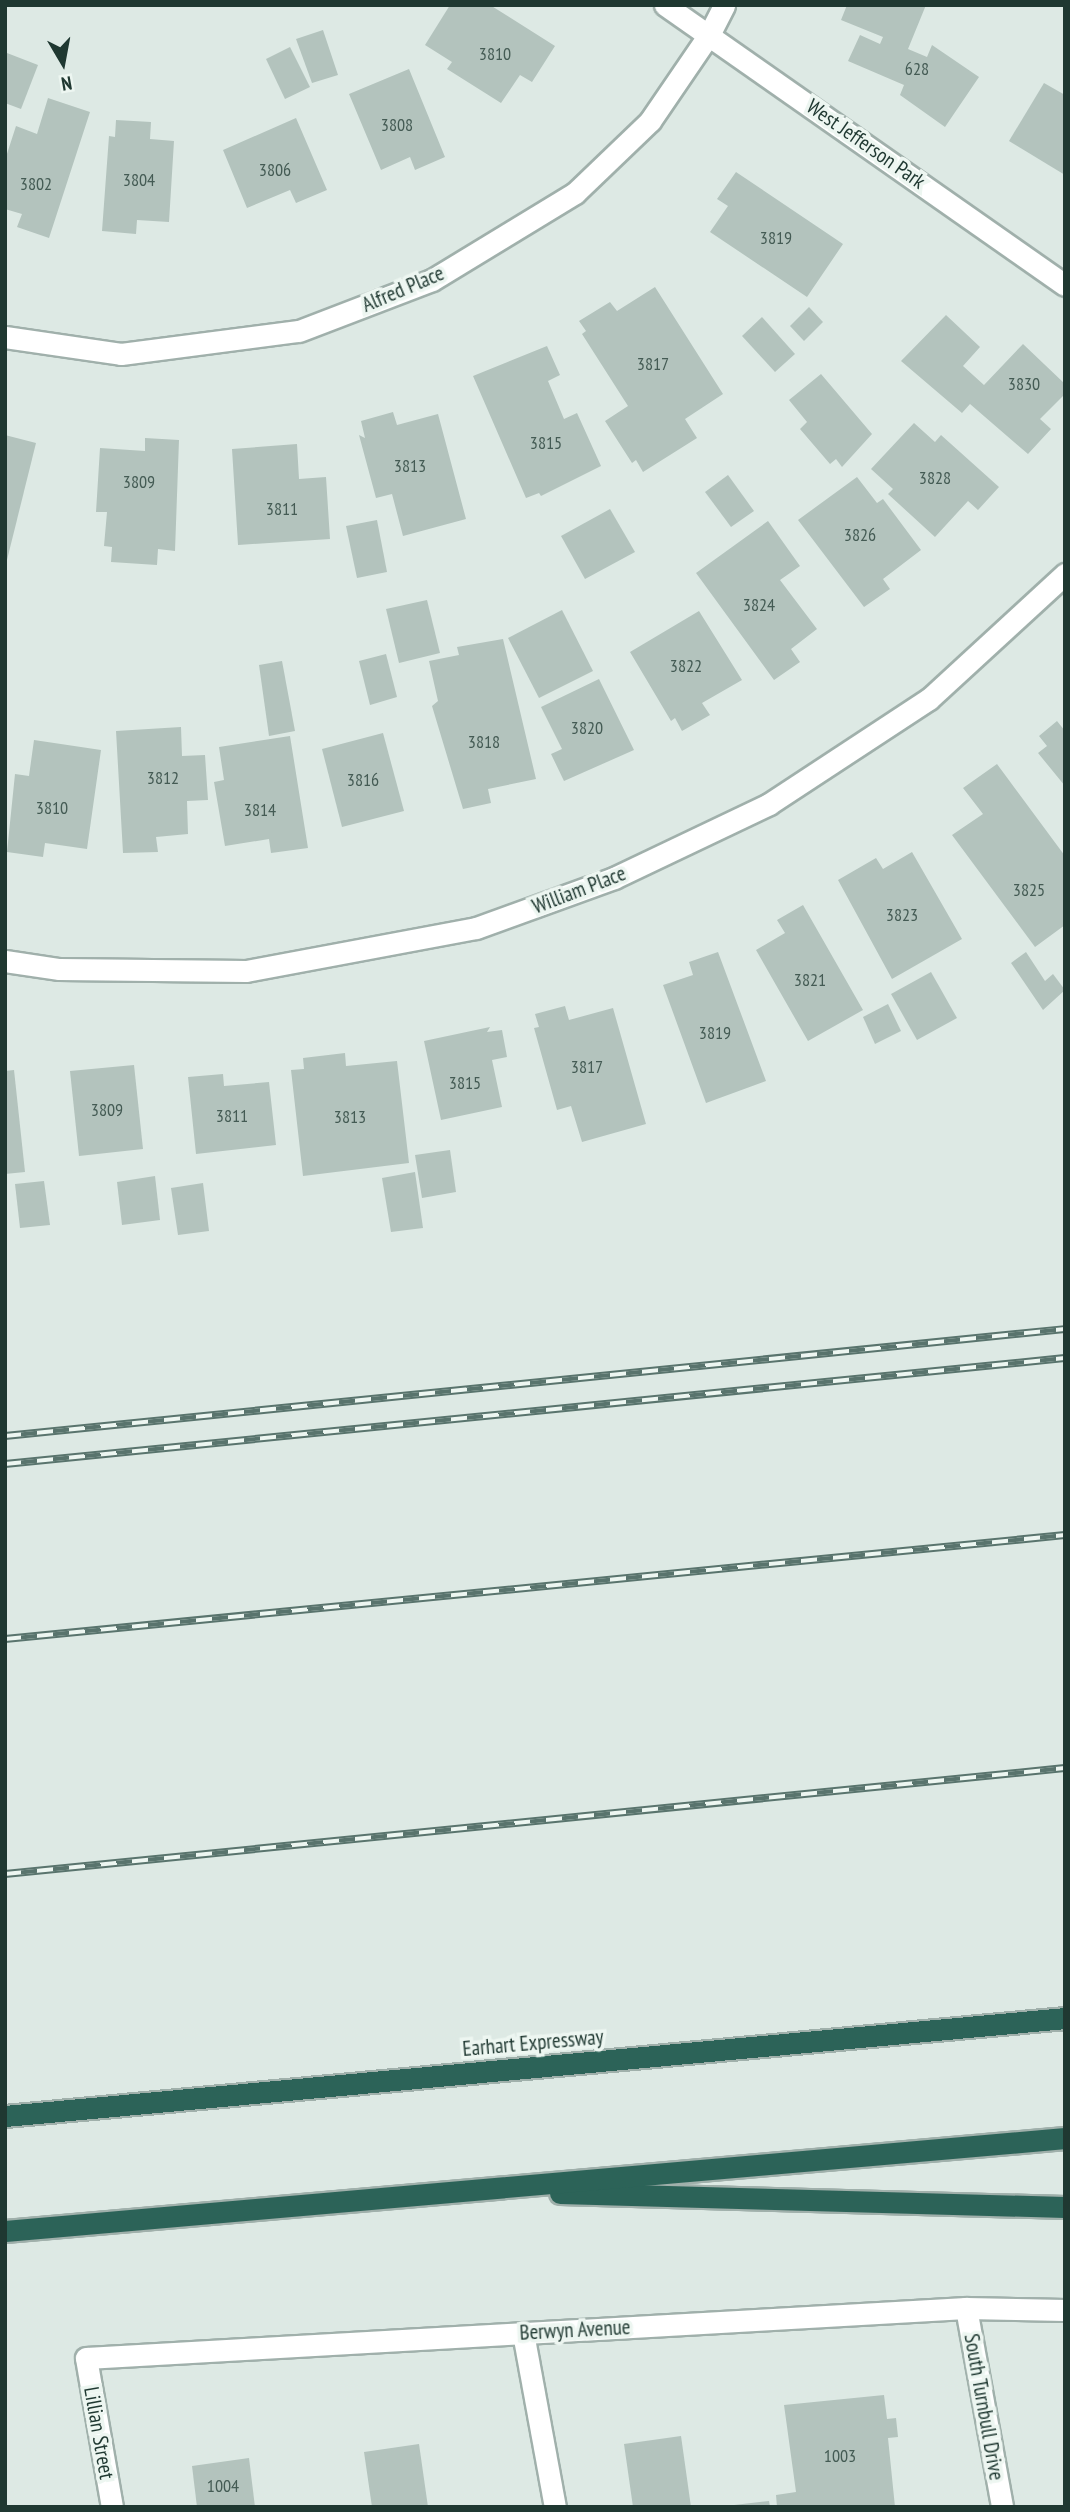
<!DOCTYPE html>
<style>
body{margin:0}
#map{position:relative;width:1070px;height:2512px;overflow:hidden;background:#dde9e4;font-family:"PT Sans Narrow",sans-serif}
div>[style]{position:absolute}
.building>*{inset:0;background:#b3c3bd}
.roads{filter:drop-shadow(2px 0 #a0b0ab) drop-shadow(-2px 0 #a0b0ab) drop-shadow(0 2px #a0b0ab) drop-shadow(0 -2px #a0b0ab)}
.minor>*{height:21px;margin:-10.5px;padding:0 10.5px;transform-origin:10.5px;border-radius:10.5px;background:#fff}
.highway>*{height:21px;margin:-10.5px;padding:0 10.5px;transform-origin:10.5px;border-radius:10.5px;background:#2c6358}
.rail>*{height:8px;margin-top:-4px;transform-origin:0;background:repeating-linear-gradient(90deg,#edf6f1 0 16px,#59746d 0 32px);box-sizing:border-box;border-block:2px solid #59746d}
span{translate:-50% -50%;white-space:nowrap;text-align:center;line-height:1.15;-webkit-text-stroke:7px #edf6f1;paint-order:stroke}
.number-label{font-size:18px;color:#445b54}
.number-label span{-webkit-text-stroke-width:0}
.street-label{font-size:21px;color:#1f3831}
.frame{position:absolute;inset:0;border:7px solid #1f3831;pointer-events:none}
.north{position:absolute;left:28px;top:28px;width:70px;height:70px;-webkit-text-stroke:5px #edf6f1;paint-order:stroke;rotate:170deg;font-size:19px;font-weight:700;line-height:28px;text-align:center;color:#1f3831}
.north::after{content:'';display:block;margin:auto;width:24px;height:32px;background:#1f3831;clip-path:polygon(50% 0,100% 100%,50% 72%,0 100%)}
</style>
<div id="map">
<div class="building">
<div style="clip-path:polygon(450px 5px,490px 5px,555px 46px,532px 82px,520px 75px,501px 103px,447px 69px,452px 62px,425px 45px)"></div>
<div style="clip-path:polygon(847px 5px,926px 5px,908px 49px,927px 57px,932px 45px,979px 77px,945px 127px,900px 95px,904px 85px,848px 61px,860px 35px,880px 44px,883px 37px,841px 20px)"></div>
<div style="clip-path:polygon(323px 30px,338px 75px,312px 83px,296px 39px)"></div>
<div style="clip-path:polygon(290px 47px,310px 87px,285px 99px,266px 59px)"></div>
<div style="clip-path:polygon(7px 53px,38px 65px,21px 109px,5px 103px)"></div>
<div style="clip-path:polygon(409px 69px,445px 157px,415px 170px,410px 157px,381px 170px,349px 94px)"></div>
<div style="clip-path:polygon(1044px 83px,1065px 95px,1065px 175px,1009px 141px)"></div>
<div style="clip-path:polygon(48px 98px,90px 112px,49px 238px,17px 227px,22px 214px,5px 209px,5px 160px,16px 126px,37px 134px)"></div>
<div style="clip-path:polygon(296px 118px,327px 190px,296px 203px,290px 190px,247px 208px,223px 150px)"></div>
<div style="clip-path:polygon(116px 120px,151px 122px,150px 139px,174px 141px,169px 222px,137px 220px,136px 234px,102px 231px,109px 136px,115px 137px)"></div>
<div style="clip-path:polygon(736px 172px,843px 244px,807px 297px,710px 232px,728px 206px,717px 199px)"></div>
<div style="clip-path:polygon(655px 287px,723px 394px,685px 419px,697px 438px,643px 472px,636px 460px,632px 463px,605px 421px,628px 406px,582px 334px,586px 331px,579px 321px,610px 302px,617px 311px)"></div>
<div style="clip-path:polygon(809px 307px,823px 322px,804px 341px,790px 326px)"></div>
<div style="clip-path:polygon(946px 315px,980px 347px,963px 366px,984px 385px,1023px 344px,1065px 384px,1065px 394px,1040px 419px,1051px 429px,1028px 454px,970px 404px,962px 413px,901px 361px)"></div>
<div style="clip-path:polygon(762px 317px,795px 354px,775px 372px,742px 336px)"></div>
<div style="clip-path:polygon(547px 346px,560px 375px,548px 381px,564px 419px,577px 413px,601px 466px,541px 496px,539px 493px,526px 498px,473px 376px)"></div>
<div style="clip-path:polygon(821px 374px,872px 434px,842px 467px,836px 459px,830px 464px,800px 429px,807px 422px,789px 400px)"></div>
<div style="clip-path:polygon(393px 412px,397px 425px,438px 414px,466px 519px,403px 536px,392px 494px,376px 498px,359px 435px,365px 438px,361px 421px)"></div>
<div style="clip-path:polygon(914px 423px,935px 442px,941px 435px,999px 487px,978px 510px,968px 501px,935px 537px,888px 494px,893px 489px,871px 469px)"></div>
<div style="clip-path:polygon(5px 435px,36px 443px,6px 564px,5px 564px)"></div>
<div style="clip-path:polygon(145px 438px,179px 440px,175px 551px,158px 549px,157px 565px,111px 562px,112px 547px,104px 546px,107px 512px,96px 512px,100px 448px,145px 451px)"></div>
<div style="clip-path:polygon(297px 444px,299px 479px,326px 477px,330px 539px,238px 545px,232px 449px)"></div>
<div style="clip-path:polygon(728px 475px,754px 511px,731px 527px,705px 492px)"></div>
<div style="clip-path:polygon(857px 477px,877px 503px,883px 499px,921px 550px,883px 579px,890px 589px,864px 607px,798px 520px)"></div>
<div style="clip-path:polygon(610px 509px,635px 552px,585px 579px,561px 536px)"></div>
<div style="clip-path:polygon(377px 520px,387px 572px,357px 578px,346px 526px)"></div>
<div style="clip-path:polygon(768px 521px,800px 566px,780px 580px,817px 629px,791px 649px,800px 662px,774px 680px,696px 573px)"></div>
<div style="clip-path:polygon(427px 600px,440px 653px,399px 663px,386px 609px)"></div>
<div style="clip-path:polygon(562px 610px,593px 671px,539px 698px,508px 638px)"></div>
<div style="clip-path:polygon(699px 611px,742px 680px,702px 703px,710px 715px,682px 731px,675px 718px,671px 721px,630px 652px)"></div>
<div style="clip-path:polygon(503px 639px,536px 779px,488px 789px,491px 803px,463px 809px,432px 706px,438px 701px,429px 661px,459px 655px,457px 647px)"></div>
<div style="clip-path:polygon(386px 654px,397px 697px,370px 705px,359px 661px)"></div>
<div style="clip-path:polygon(282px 661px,295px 731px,269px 736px,259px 665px)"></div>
<div style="clip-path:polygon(599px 679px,634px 750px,564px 781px,551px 754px,562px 749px,541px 707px)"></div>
<div style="clip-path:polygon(1057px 721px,1065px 731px,1065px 786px,1038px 753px,1047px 746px,1039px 736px)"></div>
<div style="clip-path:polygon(181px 727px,182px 756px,205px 755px,208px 800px,187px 801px,188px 834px,156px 837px,158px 852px,123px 853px,116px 731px)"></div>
<div style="clip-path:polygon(383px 733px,404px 811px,342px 827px,322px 749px)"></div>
<div style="clip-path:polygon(290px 736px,308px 848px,271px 853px,269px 839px,225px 846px,214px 782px,224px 780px,219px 747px)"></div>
<div style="clip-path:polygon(34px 740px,101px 750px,87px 849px,45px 843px,43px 857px,7px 852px,15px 774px,29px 776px)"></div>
<div style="clip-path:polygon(997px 764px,1065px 856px,1065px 925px,1035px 947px,952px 835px,983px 814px,963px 788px)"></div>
<div style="clip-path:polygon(912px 852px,962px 939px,892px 979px,838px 880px,876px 858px,883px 869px)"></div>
<div style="clip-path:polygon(803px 905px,863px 1010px,808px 1041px,756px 950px,785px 933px,777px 920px)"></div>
<div style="clip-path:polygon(718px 952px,766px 1081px,706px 1103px,663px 985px,693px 975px,689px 962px)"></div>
<div style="clip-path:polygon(1026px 952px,1045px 981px,1053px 974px,1065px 990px,1043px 1010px,1011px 963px)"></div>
<div style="clip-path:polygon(931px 972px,957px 1018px,917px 1040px,891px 994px)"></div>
<div style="clip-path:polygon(888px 1004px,901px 1031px,875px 1044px,863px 1017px)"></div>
<div style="clip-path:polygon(565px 1006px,569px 1020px,613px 1008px,646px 1124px,582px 1142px,571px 1106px,557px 1110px,534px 1028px,539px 1027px,535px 1014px)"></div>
<div style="clip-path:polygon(490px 1027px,487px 1032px,502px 1030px,507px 1057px,492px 1060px,502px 1107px,441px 1120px,424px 1041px)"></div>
<div style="clip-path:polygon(345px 1053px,346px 1066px,397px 1061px,409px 1163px,303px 1176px,291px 1070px,304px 1069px,303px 1058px)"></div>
<div style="clip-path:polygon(134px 1065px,143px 1149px,79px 1156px,70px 1071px)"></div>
<div style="clip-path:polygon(14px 1070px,25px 1172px,5px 1174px,5px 1071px)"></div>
<div style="clip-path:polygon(223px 1074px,224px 1086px,269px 1082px,276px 1145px,196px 1154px,188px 1077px)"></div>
<div style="clip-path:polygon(450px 1150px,456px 1192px,422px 1198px,415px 1155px)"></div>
<div style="clip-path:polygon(415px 1172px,423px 1228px,391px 1232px,382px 1178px)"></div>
<div style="clip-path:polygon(155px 1176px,160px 1220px,122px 1225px,117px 1182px)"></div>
<div style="clip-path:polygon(44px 1181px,50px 1225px,20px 1228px,15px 1184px)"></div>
<div style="clip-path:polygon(203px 1183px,209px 1231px,178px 1235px,171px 1188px)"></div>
<div style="clip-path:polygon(884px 2395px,887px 2419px,896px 2418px,898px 2437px,888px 2438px,895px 2507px,777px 2507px,776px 2495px,796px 2492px,784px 2405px)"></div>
<div style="clip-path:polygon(681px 2436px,691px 2507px,633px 2507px,624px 2444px)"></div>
<div style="clip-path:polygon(419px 2444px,428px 2507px,372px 2507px,364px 2452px)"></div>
<div style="clip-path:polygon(249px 2458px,255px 2507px,197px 2507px,192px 2466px)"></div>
<div style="clip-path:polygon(769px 2501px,770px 2507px,735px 2507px,734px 2505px)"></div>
</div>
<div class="roads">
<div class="minor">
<div style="left:665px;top:5px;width:488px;rotate:35deg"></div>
<div style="left:5px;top:337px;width:117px;rotate:8.3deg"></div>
<div style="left:121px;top:354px;width:179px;rotate:-7.4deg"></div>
<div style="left:299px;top:331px;width:142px;rotate:-21deg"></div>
<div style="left:432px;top:280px;width:167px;rotate:-31.3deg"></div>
<div style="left:575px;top:193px;width:104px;rotate:-43.8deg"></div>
<div style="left:650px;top:121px;width:107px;rotate:-55.7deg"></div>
<div style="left:710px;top:33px;width:31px;rotate:-63deg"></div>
<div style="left:5px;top:961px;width:55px;rotate:8.4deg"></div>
<div style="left:59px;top:969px;width:187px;rotate:0.6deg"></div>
<div style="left:246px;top:971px;width:234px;rotate:-10.6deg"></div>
<div style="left:476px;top:928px;width:147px;rotate:-19.9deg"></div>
<div style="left:614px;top:878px;width:172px;rotate:-25.5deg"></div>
<div style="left:769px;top:804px;width:191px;rotate:-33.3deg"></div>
<div style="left:929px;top:699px;width:185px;rotate:-42.6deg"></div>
<div style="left:966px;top:2308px;width:202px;rotate:79.7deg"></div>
<div style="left:523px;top:2333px;width:177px;rotate:79.6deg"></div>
<div style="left:112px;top:2507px;width:151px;rotate:-99.9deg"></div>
<div style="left:86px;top:2358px;width:881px;rotate:-3.25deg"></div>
<div style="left:966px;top:2308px;width:99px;rotate:1.2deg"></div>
</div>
<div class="highway">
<div style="left:5px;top:2116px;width:1065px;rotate:-5.28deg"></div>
<div style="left:560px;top:2193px;width:505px;rotate:1.59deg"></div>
<div style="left:5px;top:2231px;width:1064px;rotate:-5.01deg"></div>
</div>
</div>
<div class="rail">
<div style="left:5px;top:1436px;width:1065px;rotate:-5.76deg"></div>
<div style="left:5px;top:1464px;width:1065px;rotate:-5.71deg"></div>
<div style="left:5px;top:1639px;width:1065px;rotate:-5.6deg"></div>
<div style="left:5px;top:1874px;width:1065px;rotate:-5.71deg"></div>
</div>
<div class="number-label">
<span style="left:495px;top:54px">3810</span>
<span style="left:917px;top:69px">628</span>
<span style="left:397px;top:125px">3808</span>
<span style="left:275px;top:170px">3806</span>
<span style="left:139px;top:180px">3804</span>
<span style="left:36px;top:184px">3802</span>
<span style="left:776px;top:238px">3819</span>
<span style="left:653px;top:364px">3817</span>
<span style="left:1024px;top:384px">3830</span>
<span style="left:546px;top:443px">3815</span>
<span style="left:410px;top:466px">3813</span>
<span style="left:935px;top:478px">3828</span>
<span style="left:139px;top:482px">3809</span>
<span style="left:282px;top:509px">3811</span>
<span style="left:860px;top:535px">3826</span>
<span style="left:759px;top:605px">3824</span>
<span style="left:686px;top:666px">3822</span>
<span style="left:587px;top:728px">3820</span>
<span style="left:484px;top:742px">3818</span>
<span style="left:163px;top:778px">3812</span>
<span style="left:363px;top:780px">3816</span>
<span style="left:52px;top:808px">3810</span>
<span style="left:260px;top:810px">3814</span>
<span style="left:1029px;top:890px">3825</span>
<span style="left:902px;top:915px">3823</span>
<span style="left:810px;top:980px">3821</span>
<span style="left:715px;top:1033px">3819</span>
<span style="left:587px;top:1067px">3817</span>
<span style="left:465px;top:1083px">3815</span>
<span style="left:107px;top:1110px">3809</span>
<span style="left:232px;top:1116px">3811</span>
<span style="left:350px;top:1117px">3813</span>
<span style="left:840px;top:2456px">1003</span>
<span style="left:223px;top:2486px">1004</span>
</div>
<div class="street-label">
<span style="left:866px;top:144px;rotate:35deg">West Jefferson Park</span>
<span style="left:403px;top:289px;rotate:-23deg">Alfred Place</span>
<span style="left:579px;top:890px;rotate:-21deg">William Place</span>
<span style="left:533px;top:2043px;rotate:-5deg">Earhart Expressway</span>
<span style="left:575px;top:2330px;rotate:-3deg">Berwyn Avenue</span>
<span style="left:984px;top:2407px;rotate:80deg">South Turnbull Drive</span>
<span style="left:99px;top:2433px;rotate:80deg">Lillian Street</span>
</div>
<div class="frame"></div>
<div class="north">N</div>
</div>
